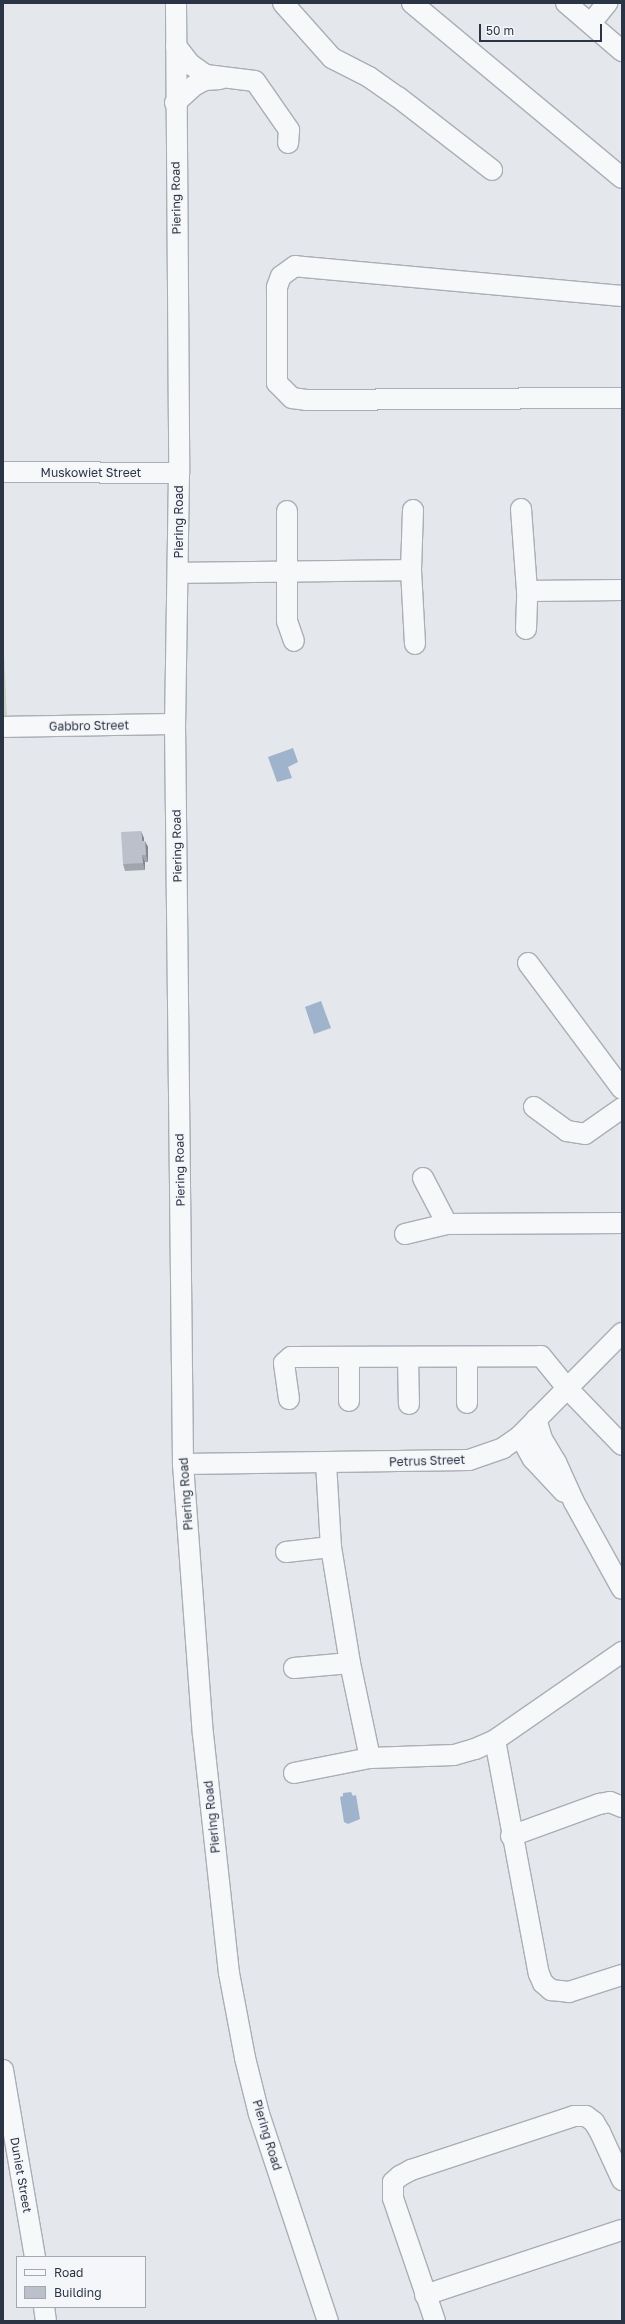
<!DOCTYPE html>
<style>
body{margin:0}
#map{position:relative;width:625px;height:2324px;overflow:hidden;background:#e4e7ec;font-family:"Golos Text",sans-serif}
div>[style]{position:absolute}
.green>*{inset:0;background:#c9d6c5}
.water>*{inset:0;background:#9fb4cc}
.roads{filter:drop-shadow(1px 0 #a9aeb7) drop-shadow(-1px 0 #a9aeb7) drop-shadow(0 1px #a9aeb7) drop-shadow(0 -1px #a9aeb7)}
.minor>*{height:20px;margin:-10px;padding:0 10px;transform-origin:10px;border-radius:10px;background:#f7f8fa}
.wall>*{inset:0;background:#a1a5ae}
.shaded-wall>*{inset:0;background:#83868d}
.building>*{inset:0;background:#bbc0ca}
span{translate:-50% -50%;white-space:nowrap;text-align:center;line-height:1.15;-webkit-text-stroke:3.5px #f4f6f9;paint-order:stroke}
.street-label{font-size:12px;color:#2b3445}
.frame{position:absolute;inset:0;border:4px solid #2b3445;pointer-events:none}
.legend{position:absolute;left:16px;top:2256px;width:130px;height:52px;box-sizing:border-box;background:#f4f6f9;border:1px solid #a4a8b1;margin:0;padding:5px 7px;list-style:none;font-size:12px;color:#2b3445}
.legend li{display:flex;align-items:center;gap:8px;height:20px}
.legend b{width:20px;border:1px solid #a4a8b1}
.scale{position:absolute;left:479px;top:24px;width:123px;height:18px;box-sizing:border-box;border:2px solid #2b3445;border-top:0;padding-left:5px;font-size:12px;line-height:14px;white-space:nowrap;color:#2b3445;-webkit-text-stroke:3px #f4f6f9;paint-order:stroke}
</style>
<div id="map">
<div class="green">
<div style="clip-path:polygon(3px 630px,7px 719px,3px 719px)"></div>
</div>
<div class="water">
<div style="clip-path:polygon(293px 748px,298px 762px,288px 767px,292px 778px,277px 782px,268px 757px)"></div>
<div style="clip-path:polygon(321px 1001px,331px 1028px,314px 1034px,305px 1007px)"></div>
<div style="clip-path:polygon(351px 1792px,353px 1796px,356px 1795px,360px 1819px,348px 1824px,344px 1822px,340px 1797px,343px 1796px,343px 1793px)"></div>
</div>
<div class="roads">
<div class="minor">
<div style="left:176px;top:3px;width:470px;rotate:89.6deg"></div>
<div style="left:179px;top:473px;width:251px;rotate:90.9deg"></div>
<div style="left:175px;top:724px;width:740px;rotate:89.38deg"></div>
<div style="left:183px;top:1464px;width:271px;rotate:85.8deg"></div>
<div style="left:203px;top:1734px;width:240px;rotate:83.8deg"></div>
<div style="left:229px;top:1973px;width:86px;rotate:79.3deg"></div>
<div style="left:245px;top:2058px;width:58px;rotate:76deg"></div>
<div style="left:259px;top:2114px;width:218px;rotate:71.6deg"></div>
<div style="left:283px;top:3px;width:74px;rotate:48.3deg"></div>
<div style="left:332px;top:58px;width:42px;rotate:27.2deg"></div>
<div style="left:369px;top:77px;width:35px;rotate:35deg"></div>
<div style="left:398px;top:97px;width:119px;rotate:37.8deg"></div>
<div style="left:412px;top:3px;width:273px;rotate:39.8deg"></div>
<div style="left:566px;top:3px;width:74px;rotate:40.6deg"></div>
<div style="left:591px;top:23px;width:26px;rotate:-51deg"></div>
<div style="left:176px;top:46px;width:23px;rotate:52deg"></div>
<div style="left:190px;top:64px;width:19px;rotate:35deg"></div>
<div style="left:206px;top:75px;width:49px;rotate:7deg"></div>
<div style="left:255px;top:81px;width:60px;rotate:55.2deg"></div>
<div style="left:289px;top:130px;width:13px;rotate:94deg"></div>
<div style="left:175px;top:103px;width:27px;rotate:-42deg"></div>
<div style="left:195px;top:85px;width:11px;rotate:-27deg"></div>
<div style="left:205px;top:80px;width:15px;rotate:-4deg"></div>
<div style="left:622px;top:296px;width:328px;rotate:-174.8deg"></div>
<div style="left:295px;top:266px;width:17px;rotate:144deg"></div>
<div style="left:281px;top:276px;width:12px;rotate:110deg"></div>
<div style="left:277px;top:287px;width:96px;rotate:90deg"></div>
<div style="left:277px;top:383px;width:21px;rotate:45deg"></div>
<div style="left:292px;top:398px;width:14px;rotate:8deg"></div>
<div style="left:306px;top:400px;width:316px;rotate:-0.4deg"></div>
<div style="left:3px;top:472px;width:176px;rotate:0.3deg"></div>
<div style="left:521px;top:509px;width:82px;rotate:85.8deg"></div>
<div style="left:527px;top:591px;width:95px;rotate:-0.6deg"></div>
<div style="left:413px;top:510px;width:60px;rotate:91.9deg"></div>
<div style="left:411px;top:570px;width:74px;rotate:86.9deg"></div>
<div style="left:287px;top:511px;width:110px;rotate:90deg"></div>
<div style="left:287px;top:621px;width:21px;rotate:71deg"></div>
<div style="left:179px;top:573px;width:232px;rotate:-0.7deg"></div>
<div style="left:526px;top:629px;width:38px;rotate:-88deg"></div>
<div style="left:3px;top:727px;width:172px;rotate:-1deg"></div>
<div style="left:528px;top:963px;width:157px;rotate:53.3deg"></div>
<div style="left:534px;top:1107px;width:41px;rotate:36deg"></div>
<div style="left:567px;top:1131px;width:18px;rotate:9deg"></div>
<div style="left:585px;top:1134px;width:45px;rotate:-35.1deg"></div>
<div style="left:423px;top:1178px;width:52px;rotate:62.4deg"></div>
<div style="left:447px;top:1224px;width:175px;rotate:-0.3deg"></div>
<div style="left:405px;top:1234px;width:43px;rotate:-13.4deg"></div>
<div style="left:467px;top:1357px;width:46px;rotate:90deg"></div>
<div style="left:349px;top:1358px;width:43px;rotate:90deg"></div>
<div style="left:408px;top:1358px;width:46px;rotate:88.8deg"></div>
<div style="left:289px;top:1399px;width:36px;rotate:-98deg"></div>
<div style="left:284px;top:1363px;width:9px;rotate:-41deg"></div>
<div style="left:291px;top:1357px;width:250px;rotate:-0.2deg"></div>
<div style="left:541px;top:1356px;width:41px;rotate:50.9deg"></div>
<div style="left:567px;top:1388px;width:79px;rotate:46deg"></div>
<div style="left:536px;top:1419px;width:21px;rotate:73deg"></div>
<div style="left:542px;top:1439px;width:27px;rotate:59deg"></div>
<div style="left:556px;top:1462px;width:44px;rotate:65.8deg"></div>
<div style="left:574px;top:1502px;width:99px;rotate:61.1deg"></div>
<div style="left:520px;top:1436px;width:26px;rotate:61deg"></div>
<div style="left:533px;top:1459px;width:45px;rotate:46.8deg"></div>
<div style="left:326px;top:1463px;width:84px;rotate:86.6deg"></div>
<div style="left:331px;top:1547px;width:118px;rotate:80.7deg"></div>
<div style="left:350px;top:1663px;width:97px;rotate:78.1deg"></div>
<div style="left:183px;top:1464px;width:286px;rotate:-0.8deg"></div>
<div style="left:469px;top:1460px;width:36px;rotate:-19deg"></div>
<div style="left:503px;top:1448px;width:21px;rotate:-35deg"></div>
<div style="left:520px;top:1436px;width:145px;rotate:-45.3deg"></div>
<div style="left:286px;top:1552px;width:45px;rotate:-6.3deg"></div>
<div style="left:294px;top:1668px;width:56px;rotate:-5.1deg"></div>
<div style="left:495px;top:1740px;width:238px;rotate:79.4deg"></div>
<div style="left:539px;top:1974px;width:10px;rotate:66deg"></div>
<div style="left:543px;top:1983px;width:11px;rotate:41deg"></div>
<div style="left:551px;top:1990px;width:18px;rotate:6deg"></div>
<div style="left:569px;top:1992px;width:56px;rotate:-17.8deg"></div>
<div style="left:294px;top:1773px;width:77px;rotate:-11.2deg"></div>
<div style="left:370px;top:1758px;width:84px;rotate:-2deg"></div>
<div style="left:454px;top:1755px;width:22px;rotate:-16deg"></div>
<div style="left:475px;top:1749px;width:22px;rotate:-24deg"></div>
<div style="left:495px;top:1740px;width:155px;rotate:-34.7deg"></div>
<div style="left:511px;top:1836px;width:94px;rotate:-20deg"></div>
<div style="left:599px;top:1804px;width:11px;rotate:-10deg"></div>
<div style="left:610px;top:1802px;width:13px;rotate:23deg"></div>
<div style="left:3px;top:2070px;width:190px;rotate:80.3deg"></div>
<div style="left:425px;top:2295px;width:207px;rotate:-18.3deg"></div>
<div style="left:44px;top:2307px;width:14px;rotate:82deg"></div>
<div style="left:435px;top:2321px;width:130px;rotate:-108.9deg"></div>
<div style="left:393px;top:2198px;width:16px;rotate:-90deg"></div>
<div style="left:393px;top:2182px;width:9px;rotate:-41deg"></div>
<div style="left:400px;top:2176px;width:13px;rotate:-29deg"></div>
<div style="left:411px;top:2170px;width:172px;rotate:-18.3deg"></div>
<div style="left:574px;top:2116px;width:12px"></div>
<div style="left:586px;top:2116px;width:10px;rotate:37deg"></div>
<div style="left:594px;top:2122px;width:12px;rotate:59deg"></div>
<div style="left:600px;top:2132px;width:53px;rotate:65.4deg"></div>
</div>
</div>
<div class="wall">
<div style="clip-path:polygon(144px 838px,144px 841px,148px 847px,148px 862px,145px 862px,145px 870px,125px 871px,123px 864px)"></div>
</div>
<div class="shaded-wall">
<div style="clip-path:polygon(141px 831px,144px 838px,144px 848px,142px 841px)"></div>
<div style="clip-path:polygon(145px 841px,148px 847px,148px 862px,146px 855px)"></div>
<div style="clip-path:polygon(142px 855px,145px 862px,145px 870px,143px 863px)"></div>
</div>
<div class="building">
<div style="clip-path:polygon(141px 831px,142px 841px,145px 841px,146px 855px,142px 855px,143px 863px,123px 864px,121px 832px)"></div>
</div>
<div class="street-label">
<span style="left:176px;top:198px;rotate:-91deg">Piering Road</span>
<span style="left:91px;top:473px">Muskowiet Street</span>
<span style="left:179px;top:522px;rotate:-90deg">Piering Road</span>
<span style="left:89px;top:726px;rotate:-1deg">Gabbro Street</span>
<span style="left:177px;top:846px;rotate:-91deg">Piering Road</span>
<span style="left:180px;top:1170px;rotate:-91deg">Piering Road</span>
<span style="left:427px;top:1461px;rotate:-2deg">Petrus Street</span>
<span style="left:186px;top:1494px;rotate:-94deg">Piering Road</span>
<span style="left:212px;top:1817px;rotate:-96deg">Piering Road</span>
<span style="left:267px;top:2135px;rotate:73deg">Piering Road</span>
<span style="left:21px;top:2175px;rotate:80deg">Duniet Street</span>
</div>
<div class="frame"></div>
<ul class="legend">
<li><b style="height:5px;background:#f7f8fa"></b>Road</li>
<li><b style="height:11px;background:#bbc0ca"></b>Building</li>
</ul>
<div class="scale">50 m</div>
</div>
